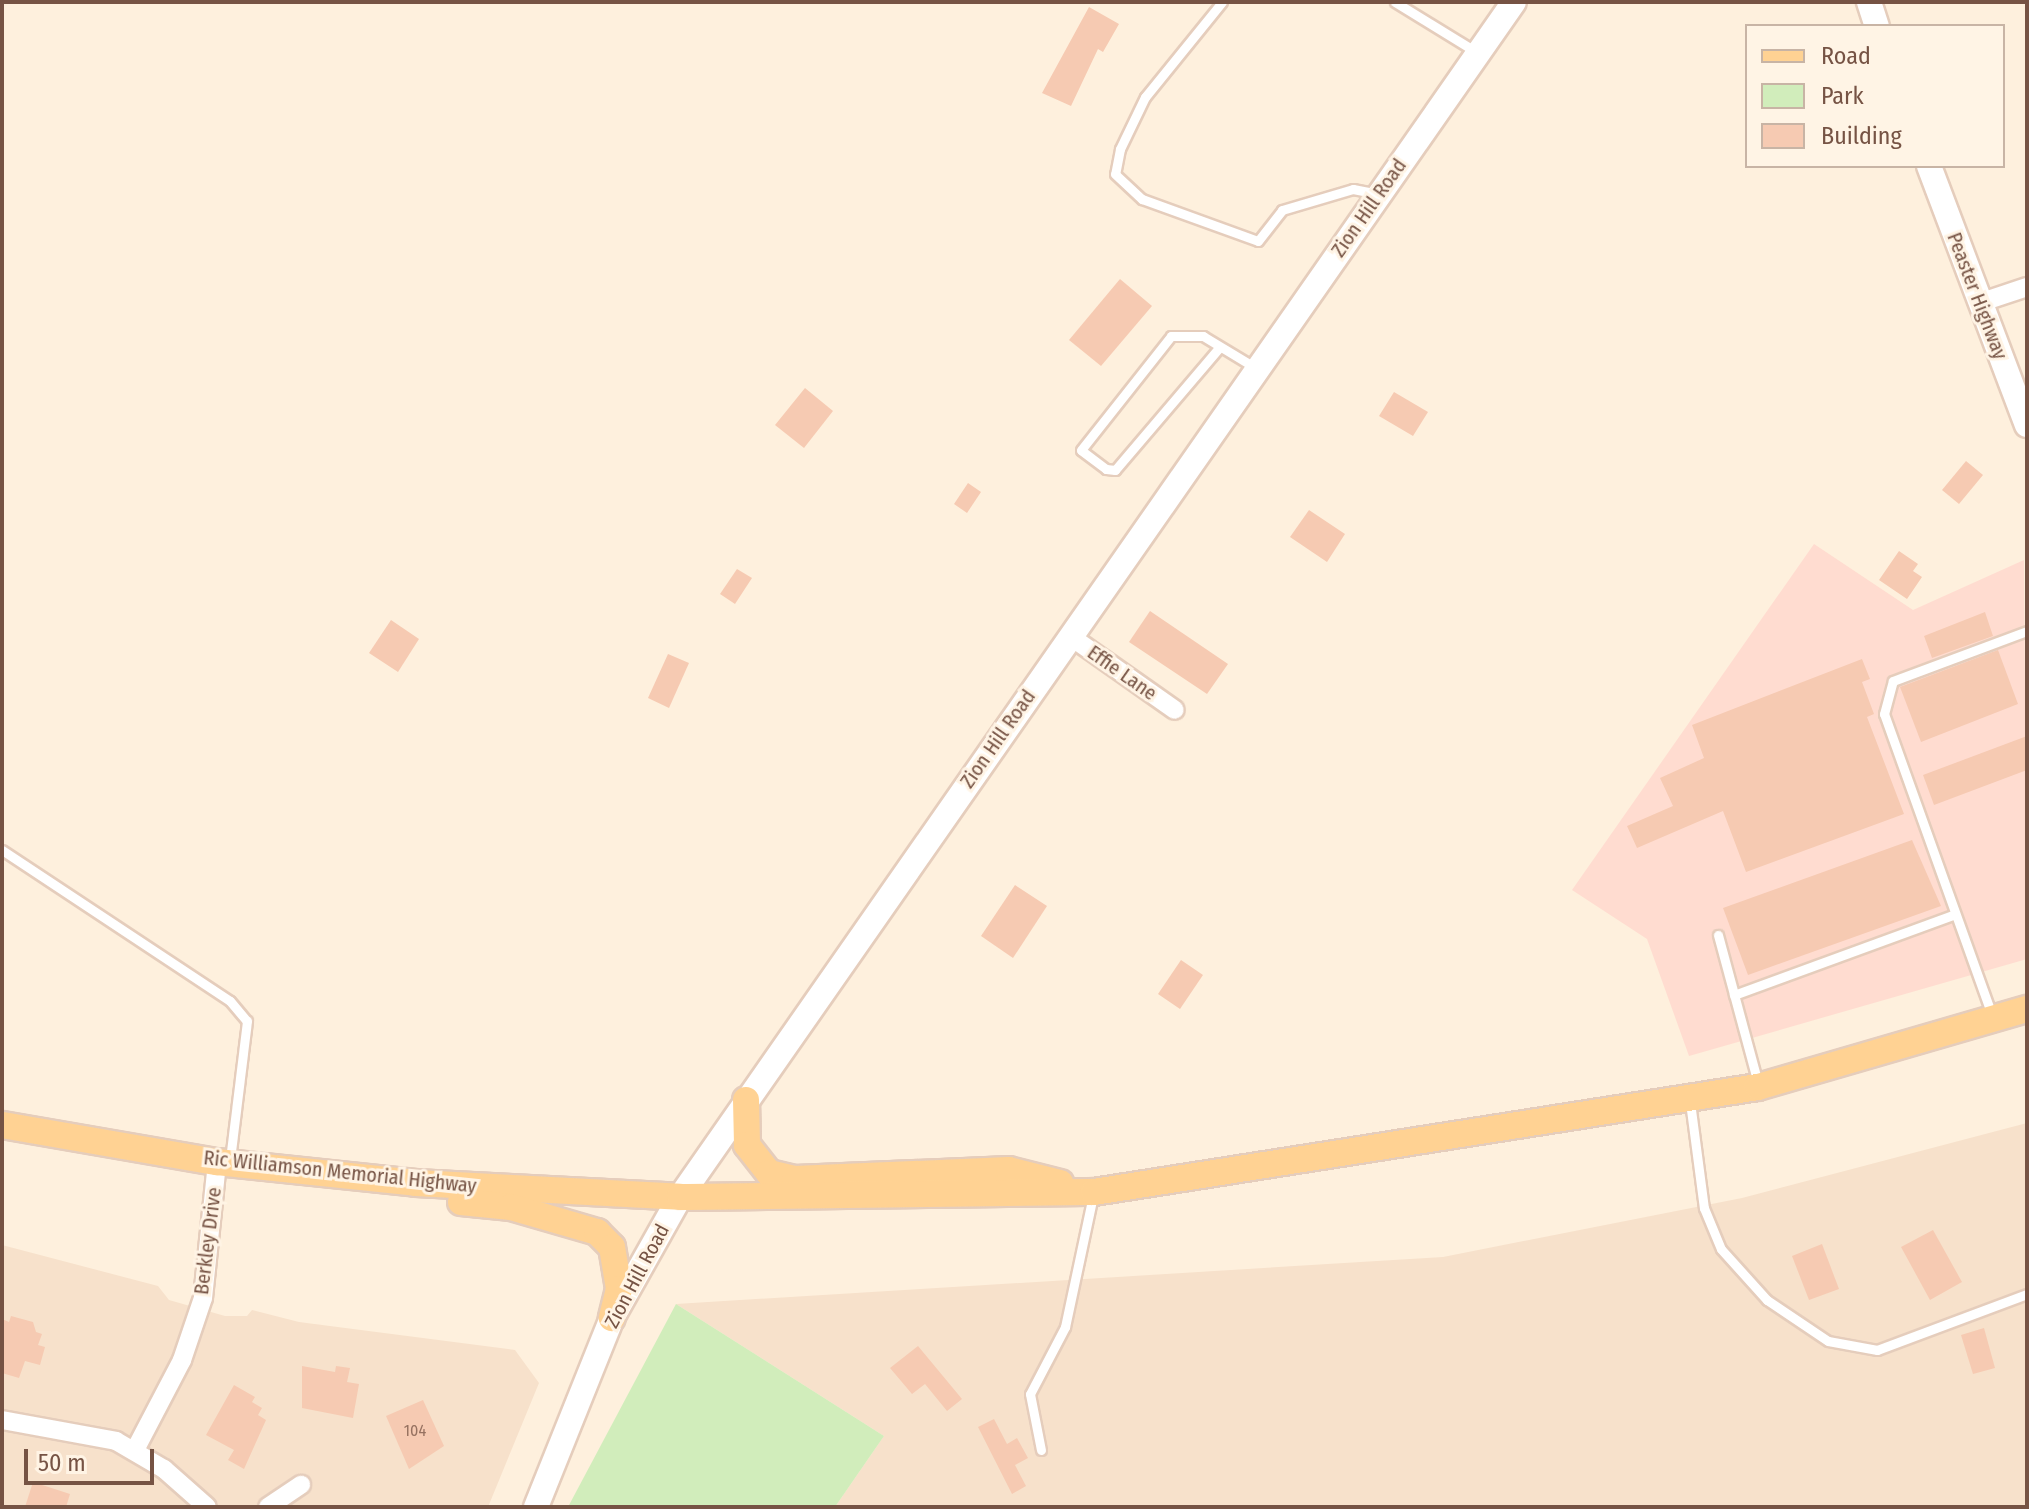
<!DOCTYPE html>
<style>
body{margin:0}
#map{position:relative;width:2029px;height:1509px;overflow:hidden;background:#fef0dd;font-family:"Fira Sans Condensed",sans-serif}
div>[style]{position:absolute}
.residential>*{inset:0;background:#f7e1cb}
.commercial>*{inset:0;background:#ffdcd0}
.green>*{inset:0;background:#d1edbb}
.building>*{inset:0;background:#f6cab2}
.roads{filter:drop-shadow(2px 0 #e5cdbc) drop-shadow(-2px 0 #e5cdbc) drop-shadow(0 2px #e5cdbc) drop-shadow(0 -2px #e5cdbc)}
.lane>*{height:9px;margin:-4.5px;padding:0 4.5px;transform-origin:4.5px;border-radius:4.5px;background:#fff}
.street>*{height:18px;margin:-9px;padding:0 9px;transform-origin:9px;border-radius:9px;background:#fff}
.secondary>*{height:24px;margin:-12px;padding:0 12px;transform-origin:12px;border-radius:12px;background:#fff}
.primary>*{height:26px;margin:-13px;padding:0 13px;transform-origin:13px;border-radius:13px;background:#ffd293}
span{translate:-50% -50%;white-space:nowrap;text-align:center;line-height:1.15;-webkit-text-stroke:6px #fff4e5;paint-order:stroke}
.number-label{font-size:16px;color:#967160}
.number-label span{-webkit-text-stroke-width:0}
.street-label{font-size:20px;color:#765344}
.frame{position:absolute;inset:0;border:4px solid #765344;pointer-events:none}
.legend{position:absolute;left:1745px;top:24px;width:260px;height:144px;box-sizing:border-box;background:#fff4e5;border:2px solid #c8b4a5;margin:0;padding:10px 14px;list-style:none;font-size:24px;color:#765344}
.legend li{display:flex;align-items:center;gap:16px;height:40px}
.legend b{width:40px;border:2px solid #c8b4a5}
.scale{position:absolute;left:24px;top:1449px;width:130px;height:36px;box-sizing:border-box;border:4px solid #765344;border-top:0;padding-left:10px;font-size:24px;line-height:28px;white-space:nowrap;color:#765344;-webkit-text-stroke:6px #fff4e5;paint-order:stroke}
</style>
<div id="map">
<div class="residential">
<div style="clip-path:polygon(2027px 1123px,2027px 1507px,835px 1507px,884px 1436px,676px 1304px,1443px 1257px,1742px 1198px)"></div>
<div style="clip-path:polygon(2px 1245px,158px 1286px,169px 1300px,225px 1316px,247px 1316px,252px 1310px,299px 1322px,515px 1350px,539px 1383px,488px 1507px,2px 1507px)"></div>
</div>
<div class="commercial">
<div style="clip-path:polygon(1814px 544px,1913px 610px,2024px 560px,2027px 959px,1689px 1056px,1647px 939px,1572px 890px)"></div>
</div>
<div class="green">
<div style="clip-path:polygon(676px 1304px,884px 1436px,835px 1507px,568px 1507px)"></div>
</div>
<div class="building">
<div style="clip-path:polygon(1089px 7px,1119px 24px,1103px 52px,1098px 49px,1071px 106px,1042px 93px)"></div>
<div style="clip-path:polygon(1120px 279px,1152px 306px,1101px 366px,1069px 340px)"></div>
<div style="clip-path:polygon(805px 388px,833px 411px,804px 448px,775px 425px)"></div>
<div style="clip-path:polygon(1394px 392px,1428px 412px,1413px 436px,1379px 416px)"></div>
<div style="clip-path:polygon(1966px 461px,1983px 475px,1959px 504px,1942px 490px)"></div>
<div style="clip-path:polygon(968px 483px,981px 492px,967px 513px,954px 504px)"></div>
<div style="clip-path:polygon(1309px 510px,1345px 534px,1327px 562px,1290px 537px)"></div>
<div style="clip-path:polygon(1899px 551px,1918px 564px,1913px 571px,1922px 577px,1907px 599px,1879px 580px)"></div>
<div style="clip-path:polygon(737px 569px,752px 578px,735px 604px,720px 594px)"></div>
<div style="clip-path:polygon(1150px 611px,1228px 664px,1207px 694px,1129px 642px)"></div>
<div style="clip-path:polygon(1985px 612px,1993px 636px,1932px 658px,1924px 636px)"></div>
<div style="clip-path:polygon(391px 620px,419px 639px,398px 672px,369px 653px)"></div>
<div style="clip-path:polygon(1998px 650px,2018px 704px,1921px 742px,1900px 687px)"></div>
<div style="clip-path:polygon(668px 654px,689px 663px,669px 708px,648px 698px)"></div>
<div style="clip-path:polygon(1862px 659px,1870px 679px,1862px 682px,1874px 714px,1867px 717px,1904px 814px,1746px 872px,1723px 811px,1637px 848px,1627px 826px,1673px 806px,1660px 778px,1704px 758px,1692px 725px)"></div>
<div style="clip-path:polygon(2027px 736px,2027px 770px,1934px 805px,1923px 775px)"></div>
<div style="clip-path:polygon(1912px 840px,1941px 906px,1748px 975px,1723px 908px)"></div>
<div style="clip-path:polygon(1015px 885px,1047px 906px,1013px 958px,981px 936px)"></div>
<div style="clip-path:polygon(1181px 960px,1203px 975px,1180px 1009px,1158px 994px)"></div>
<div style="clip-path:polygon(1933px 1230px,1962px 1282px,1930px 1300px,1901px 1247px)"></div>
<div style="clip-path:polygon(1822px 1244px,1839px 1289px,1809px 1300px,1792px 1256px)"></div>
<div style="clip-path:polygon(11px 1316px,33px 1322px,36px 1332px,42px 1334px,38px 1345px,45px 1347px,40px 1365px,25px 1361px,19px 1378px,2px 1373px,2px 1319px,9px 1322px)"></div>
<div style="clip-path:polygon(1984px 1328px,1995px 1368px,1973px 1374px,1961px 1335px)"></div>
<div style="clip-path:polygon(918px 1346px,962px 1399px,947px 1411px,925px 1384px,912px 1394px,890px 1368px)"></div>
<div style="clip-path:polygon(302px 1366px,335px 1372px,336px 1366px,350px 1368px,347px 1382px,359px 1384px,353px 1418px,302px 1408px)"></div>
<div style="clip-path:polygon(234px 1385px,255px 1397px,252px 1402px,262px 1408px,258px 1415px,266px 1420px,244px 1469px,228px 1460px,234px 1450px,206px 1435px)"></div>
<div style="clip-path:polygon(423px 1400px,444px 1446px,409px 1469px,386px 1416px)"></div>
<div style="clip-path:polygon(994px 1419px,1007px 1444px,1017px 1438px,1028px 1458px,1015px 1465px,1026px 1486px,1012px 1494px,978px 1427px)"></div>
<div style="clip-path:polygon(33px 1482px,70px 1494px,66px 1507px,25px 1507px)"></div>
</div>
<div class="roads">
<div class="lane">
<div style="left:1222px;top:2px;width:122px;rotate:129deg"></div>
<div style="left:1145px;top:97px;width:58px;rotate:115.7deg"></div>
<div style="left:1120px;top:149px;width:25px;rotate:101deg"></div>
<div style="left:1115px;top:174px;width:37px;rotate:43deg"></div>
<div style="left:1142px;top:199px;width:123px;rotate:19.9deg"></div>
<div style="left:1258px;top:241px;width:39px;rotate:-52deg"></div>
<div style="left:1282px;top:210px;width:74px;rotate:-16.5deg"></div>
<div style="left:1353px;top:189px;width:26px;rotate:11deg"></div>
<div style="left:1395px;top:2px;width:97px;rotate:31.6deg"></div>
<div style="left:1218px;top:349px;width:159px;rotate:130.4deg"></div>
<div style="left:1115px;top:470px;width:9px;rotate:-174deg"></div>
<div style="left:1106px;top:469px;width:31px;rotate:-143deg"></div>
<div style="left:1081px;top:450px;width:145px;rotate:-51.7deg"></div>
<div style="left:1171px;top:336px;width:32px"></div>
<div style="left:1203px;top:336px;width:62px;rotate:31.1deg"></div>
<div style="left:2px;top:850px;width:273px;rotate:33.5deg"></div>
<div style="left:230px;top:1001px;width:26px;rotate:50deg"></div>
<div style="left:247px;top:1021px;width:139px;rotate:97deg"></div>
<div style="left:1718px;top:935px;width:153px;rotate:74.9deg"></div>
<div style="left:1734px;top:995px;width:235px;rotate:-20.1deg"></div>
<div style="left:1993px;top:1018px;width:323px;rotate:-109.7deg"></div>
<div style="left:1884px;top:714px;width:34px;rotate:-75deg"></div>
<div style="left:1893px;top:681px;width:143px;rotate:-20.5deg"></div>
<div style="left:1690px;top:1102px;width:107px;rotate:82.5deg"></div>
<div style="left:1704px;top:1208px;width:44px;rotate:67.5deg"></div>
<div style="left:1721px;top:1249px;width:69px;rotate:48deg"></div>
<div style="left:1767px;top:1300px;width:73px;rotate:33.9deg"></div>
<div style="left:1828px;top:1341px;width:50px;rotate:10.4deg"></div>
<div style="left:1877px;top:1350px;width:160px;rotate:-20.5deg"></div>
<div style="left:1041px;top:1450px;width:57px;rotate:-101.1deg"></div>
<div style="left:1030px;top:1394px;width:76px;rotate:-62.4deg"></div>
<div style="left:1065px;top:1327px;width:135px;rotate:-78deg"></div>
</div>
<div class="street">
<div style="left:1979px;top:303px;width:51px;rotate:-18.4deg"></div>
<div style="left:1070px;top:636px;width:128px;rotate:35.2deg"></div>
<div style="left:2px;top:1420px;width:116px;rotate:10.4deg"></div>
<div style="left:116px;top:1441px;width:56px;rotate:30.3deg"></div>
<div style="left:164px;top:1469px;width:57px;rotate:41.5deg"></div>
<div style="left:135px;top:1450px;width:102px;rotate:-62.4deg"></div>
<div style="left:182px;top:1360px;width:65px;rotate:-71.3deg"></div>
<div style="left:203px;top:1298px;width:137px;rotate:-84.1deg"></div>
<div style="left:268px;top:1507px;width:40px;rotate:-34deg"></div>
</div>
<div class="secondary">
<div style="left:1869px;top:2px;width:25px;rotate:72deg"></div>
<div style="left:1929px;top:166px;width:277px;rotate:69.3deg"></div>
<div style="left:536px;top:1507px;width:204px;rotate:-68.1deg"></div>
<div style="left:612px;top:1318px;width:139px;rotate:-60.7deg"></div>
<div style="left:680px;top:1197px;width:1457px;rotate:-55.09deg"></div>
</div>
<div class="primary">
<div style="left:746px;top:1100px;width:45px;rotate:88.7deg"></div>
<div style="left:747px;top:1145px;width:36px;rotate:52deg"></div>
<div style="left:769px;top:1173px;width:27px;rotate:13deg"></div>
<div style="left:795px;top:1179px;width:214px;rotate:-2.4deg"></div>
<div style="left:1009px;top:1170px;width:53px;rotate:14.3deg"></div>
<div style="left:2px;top:1125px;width:218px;rotate:9.8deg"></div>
<div style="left:217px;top:1162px;width:200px;rotate:6deg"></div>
<div style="left:416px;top:1183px;width:264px;rotate:3deg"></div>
<div style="left:680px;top:1197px;width:414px;rotate:-0.7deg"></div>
<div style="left:1094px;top:1192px;width:672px;rotate:-8.99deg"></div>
<div style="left:1758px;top:1087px;width:280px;rotate:-16.2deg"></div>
<div style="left:461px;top:1202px;width:50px;rotate:5.7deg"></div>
<div style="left:511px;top:1207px;width:90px;rotate:16.2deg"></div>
<div style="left:597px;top:1232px;width:21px;rotate:45deg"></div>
<div style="left:612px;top:1247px;width:43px;rotate:80.5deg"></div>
<div style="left:619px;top:1289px;width:30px;rotate:104deg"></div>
</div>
</div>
<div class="number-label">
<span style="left:415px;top:1431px">104</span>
</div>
<div class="street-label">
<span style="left:1369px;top:208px;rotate:-55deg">Zion Hill Road</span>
<span style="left:1977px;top:296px;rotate:69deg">Peaster Highway</span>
<span style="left:1122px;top:673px;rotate:35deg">Effie Lane</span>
<span style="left:998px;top:739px;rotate:-55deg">Zion Hill Road</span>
<span style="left:340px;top:1172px;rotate:6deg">Ric Williamson Memorial Highway</span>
<span style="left:208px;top:1241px;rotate:-83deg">Berkley Drive</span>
<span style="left:637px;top:1276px;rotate:-62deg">Zion Hill Road</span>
</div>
<div class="frame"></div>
<ul class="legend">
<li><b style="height:10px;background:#ffd293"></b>Road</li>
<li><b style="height:22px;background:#d1edbb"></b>Park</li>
<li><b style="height:22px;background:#f6cab2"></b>Building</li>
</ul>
<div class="scale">50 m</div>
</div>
